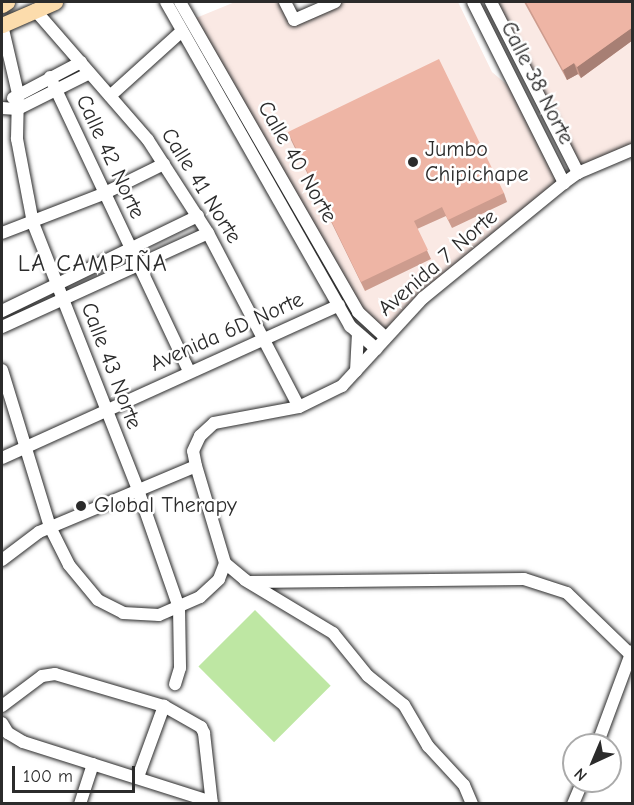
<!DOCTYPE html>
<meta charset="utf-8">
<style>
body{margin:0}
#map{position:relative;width:634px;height:805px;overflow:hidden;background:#fff;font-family:"Comic Neue",sans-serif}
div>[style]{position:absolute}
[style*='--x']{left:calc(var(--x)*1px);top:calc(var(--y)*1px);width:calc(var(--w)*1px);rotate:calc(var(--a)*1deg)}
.built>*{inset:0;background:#fae9e4}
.green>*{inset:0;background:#bee7a3;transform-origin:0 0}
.roads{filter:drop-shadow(0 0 2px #2b2b2b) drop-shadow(0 0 2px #2b2b2b)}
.minor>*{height:12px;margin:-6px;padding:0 6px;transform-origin:6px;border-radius:6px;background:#fff}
.major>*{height:15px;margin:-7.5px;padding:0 7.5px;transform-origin:7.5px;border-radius:7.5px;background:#fcdcac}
.wall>*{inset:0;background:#cd9c8e}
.shaded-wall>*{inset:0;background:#a77f74}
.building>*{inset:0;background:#eeb5a5}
.dots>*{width:16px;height:16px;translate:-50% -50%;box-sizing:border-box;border:3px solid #fff;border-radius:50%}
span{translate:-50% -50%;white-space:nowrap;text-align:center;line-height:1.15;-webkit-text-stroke:5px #fff;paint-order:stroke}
.street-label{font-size:22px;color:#2b2b2b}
.poi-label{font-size:22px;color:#2b2b2b}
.left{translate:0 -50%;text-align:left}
.neighbourhood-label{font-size:24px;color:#2b2b2b;letter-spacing:1.5px}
.frame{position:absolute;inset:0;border:3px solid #2b2b2b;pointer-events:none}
.north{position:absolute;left:562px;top:733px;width:60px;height:60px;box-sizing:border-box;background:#fff;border:2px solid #aaa;border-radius:50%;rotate:224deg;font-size:16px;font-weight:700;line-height:24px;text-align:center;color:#2b2b2b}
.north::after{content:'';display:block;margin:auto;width:21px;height:27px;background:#2b2b2b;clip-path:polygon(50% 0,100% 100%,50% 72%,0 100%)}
.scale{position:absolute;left:12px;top:766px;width:123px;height:27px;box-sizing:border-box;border:3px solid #2b2b2b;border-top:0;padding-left:8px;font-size:18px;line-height:21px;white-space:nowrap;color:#2b2b2b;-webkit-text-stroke:4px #fff;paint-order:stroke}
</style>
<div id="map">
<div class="built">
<i style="clip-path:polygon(235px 2px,285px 2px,294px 20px,335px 2px,458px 2px,492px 72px,518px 94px,564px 183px,385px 337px,375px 332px,191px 20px)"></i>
<i style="clip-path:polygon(491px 2px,632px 2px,632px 150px,578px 173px)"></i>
</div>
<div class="green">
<i style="left:255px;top:610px;width:107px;height:80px;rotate:45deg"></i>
</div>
<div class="roads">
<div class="minor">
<i style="--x:166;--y:2;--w:373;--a:60.4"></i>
<i style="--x:350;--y:326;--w:35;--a:41"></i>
<i style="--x:180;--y:2;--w:357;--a:60.1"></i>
<i style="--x:358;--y:312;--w:37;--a:43"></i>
<i style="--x:285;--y:2;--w:20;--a:63"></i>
<i style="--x:294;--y:20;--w:45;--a:-23.7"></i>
<i style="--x:473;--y:2;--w:203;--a:63.3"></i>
<i style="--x:491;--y:2;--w:192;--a:63"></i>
<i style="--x:35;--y:10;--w:172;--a:49"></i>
<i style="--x:148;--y:140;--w:111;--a:57.2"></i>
<i style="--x:208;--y:233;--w:196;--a:62.4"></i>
<i style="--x:2;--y:25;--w:71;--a:76.9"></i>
<i style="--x:18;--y:94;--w:45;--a:91.3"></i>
<i style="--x:17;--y:139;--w:86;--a:79.2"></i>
<i style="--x:33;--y:223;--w:287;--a:68.5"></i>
<i style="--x:138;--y:490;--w:125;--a:70.8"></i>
<i style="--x:179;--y:608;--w:60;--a:89"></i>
<i style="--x:180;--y:668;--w:17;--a:107"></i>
<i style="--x:50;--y:77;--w:325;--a:64.7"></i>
<i style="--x:110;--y:96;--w:97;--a:-42.1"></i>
<i style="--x:13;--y:98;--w:77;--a:-27.9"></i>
<i style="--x:2;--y:108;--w:16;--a:4"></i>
<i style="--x:18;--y:109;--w:80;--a:-26.6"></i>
<i style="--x:2;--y:233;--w:108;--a:-21.1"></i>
<i style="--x:103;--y:194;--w:68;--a:-26.2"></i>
<i style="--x:2;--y:311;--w:218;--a:-25.9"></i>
<i style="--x:2;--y:327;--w:226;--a:-24.5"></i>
<i style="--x:2;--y:370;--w:164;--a:73"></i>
<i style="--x:50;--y:527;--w:42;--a:63.4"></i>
<i style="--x:69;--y:565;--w:45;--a:50.4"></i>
<i style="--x:98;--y:600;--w:28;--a:27"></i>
<i style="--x:123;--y:613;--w:36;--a:3"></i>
<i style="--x:159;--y:615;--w:45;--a:-23.7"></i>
<i style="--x:200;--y:597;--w:26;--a:-43"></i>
<i style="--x:219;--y:579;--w:17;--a:-69"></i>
<i style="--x:356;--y:371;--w:37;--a:-87"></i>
<i style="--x:2;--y:458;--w:370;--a:-24.4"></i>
<i style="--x:2;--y:560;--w:46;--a:-37.1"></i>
<i style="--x:39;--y:532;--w:170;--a:-22.8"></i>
<i style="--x:225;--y:563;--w:101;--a:-106.6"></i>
<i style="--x:196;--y:466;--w:15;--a:-101"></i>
<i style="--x:193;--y:451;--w:17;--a:-65"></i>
<i style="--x:200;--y:436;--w:19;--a:-43"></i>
<i style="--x:214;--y:423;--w:86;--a:-10.7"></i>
<i style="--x:299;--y:407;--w:48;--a:-26"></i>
<i style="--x:342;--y:386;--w:120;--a:-47.4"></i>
<i style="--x:423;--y:298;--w:182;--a:-39.2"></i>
<i style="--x:564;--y:183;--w:17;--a:-36"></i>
<i style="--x:578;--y:173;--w:59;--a:-23.1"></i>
<i style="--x:225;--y:563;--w:26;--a:40"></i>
<i style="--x:245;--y:580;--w:103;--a:31.1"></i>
<i style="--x:333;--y:633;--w:55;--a:50.9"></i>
<i style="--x:368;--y:676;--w:46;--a:38.9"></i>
<i style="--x:404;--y:705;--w:48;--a:59.7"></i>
<i style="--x:428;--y:746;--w:53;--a:47.3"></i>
<i style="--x:464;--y:785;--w:21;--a:67"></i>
<i style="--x:249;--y:582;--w:275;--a:-0.6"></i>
<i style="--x:524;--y:579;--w:45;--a:18"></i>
<i style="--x:567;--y:593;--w:86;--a:44.1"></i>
<i style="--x:2;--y:706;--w:50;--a:-36.9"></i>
<i style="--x:42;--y:676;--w:13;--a:-9"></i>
<i style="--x:55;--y:674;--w:114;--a:16.4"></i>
<i style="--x:164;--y:706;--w:43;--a:29.6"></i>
<i style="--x:201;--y:727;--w:7;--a:63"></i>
<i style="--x:204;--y:733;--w:71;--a:83.6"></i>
<i style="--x:2;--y:723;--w:12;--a:59"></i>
<i style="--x:8;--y:733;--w:17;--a:31"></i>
<i style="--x:23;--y:742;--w:198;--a:17.6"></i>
<i style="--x:597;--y:745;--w:100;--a:-69.6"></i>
<i style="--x:138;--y:777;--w:76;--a:-69.9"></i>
<i style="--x:80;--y:804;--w:42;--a:-72"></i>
<i style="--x:573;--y:804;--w:25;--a:-67"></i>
</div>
<div class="major">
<i style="--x:2;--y:5;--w:6;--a:-31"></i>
<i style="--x:2;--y:25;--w:58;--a:-23.5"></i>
</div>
</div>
<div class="wall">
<i style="clip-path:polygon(524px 2px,633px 2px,633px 40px,581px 78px,578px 74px,567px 80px)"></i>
<i style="clip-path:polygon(288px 132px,504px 193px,507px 202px,452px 228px,446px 216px,417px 229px,431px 259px,365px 291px,291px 140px)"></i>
</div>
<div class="shaded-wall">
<i style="clip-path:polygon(633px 27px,633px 40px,581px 78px,577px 67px)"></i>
<i style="clip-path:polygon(574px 63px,578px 74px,567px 80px,563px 70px)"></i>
</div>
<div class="building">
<i style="clip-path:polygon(526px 2px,633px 2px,633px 27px,577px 67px,574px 63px,563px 70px)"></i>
<i style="clip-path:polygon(439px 59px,504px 193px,448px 220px,442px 207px,414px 221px,428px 250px,361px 282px,288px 132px)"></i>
</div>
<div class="dots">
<i style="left:413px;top:162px;background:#2b2b2b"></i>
<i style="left:81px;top:506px;background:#2b2b2b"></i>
</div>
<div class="street-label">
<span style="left:537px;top:83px;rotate:63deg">Calle 38 Norte</span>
<span style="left:110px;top:157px;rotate:65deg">Calle 42 Norte</span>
<span style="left:297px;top:162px;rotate:60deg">Calle 40 Norte</span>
<span style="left:201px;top:186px;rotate:58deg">Calle 41 Norte</span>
<span style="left:438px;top:263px;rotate:-41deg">Avenida 7 Norte</span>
<span style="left:227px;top:332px;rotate:-24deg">Avenida 6D Norte</span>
<span style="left:111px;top:366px;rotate:69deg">Calle 43 Norte</span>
</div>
<div class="poi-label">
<span class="left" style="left:425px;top:162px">Jumbo<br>Chipichape</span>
<span class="left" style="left:94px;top:506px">Global Therapy</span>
</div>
<div class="neighbourhood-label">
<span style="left:93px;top:264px">LA CAMPIÑA</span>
</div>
<div class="frame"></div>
<div class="north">N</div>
<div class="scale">100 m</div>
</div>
